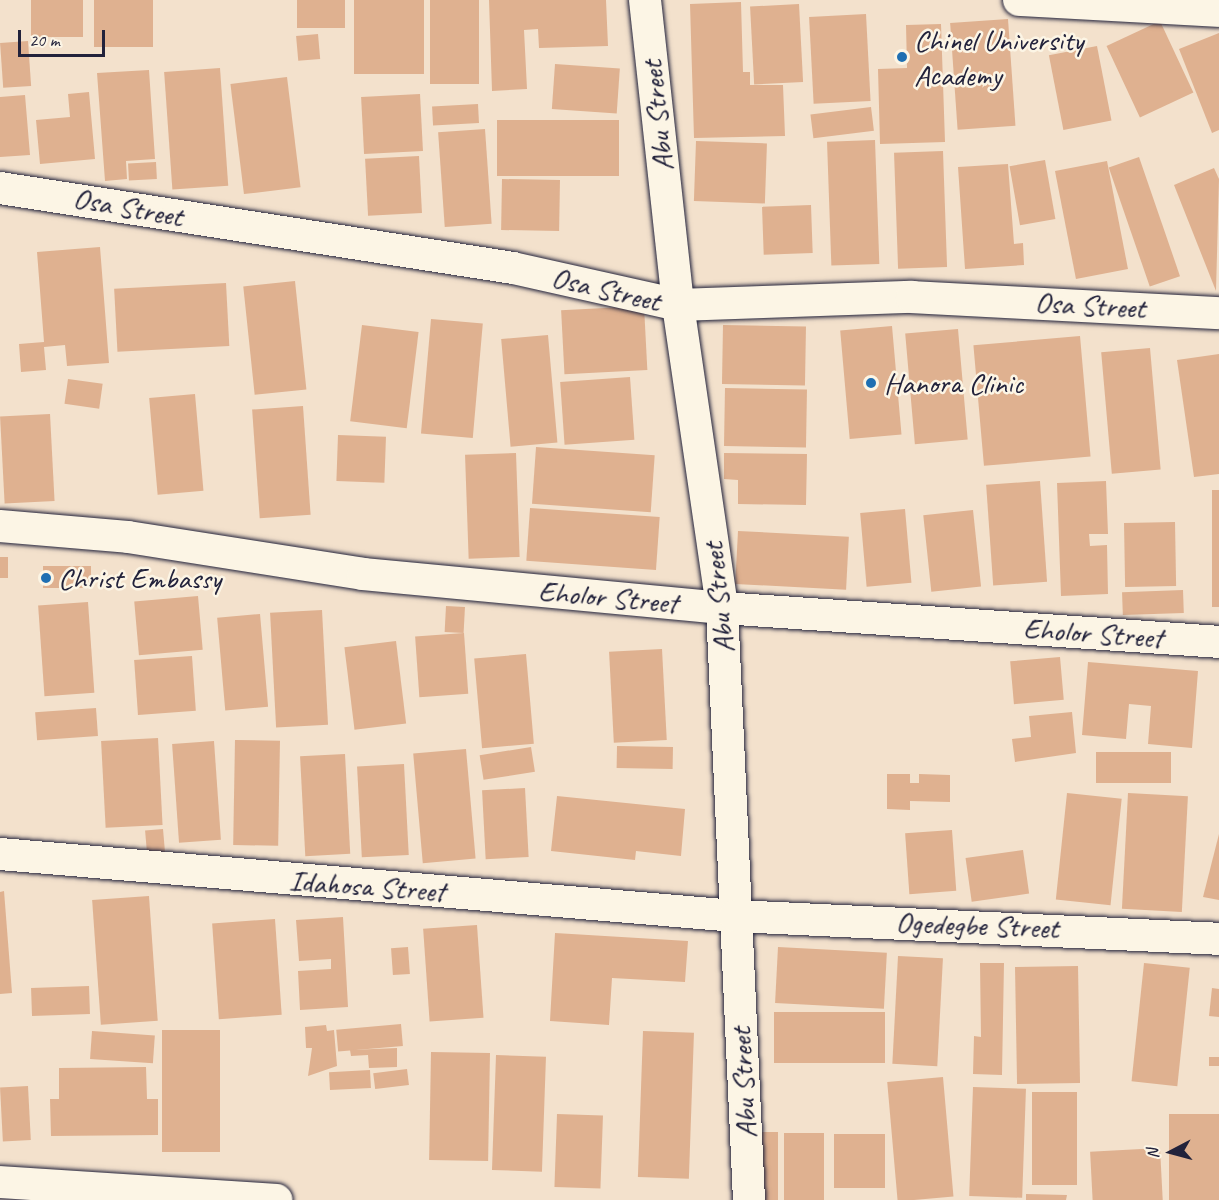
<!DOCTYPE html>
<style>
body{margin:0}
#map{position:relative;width:1219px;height:1200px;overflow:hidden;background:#f3e1cc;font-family:Caveat,sans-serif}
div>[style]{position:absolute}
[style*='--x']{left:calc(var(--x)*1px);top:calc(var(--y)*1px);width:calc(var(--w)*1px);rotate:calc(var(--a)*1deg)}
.building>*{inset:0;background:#dfb190;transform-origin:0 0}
.roads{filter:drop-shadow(0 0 2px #22223b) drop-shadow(0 0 2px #22223b)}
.street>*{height:32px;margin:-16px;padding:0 16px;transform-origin:16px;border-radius:16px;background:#fcf5e5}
.dots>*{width:16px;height:16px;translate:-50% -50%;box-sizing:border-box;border:3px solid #fcf5e5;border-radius:50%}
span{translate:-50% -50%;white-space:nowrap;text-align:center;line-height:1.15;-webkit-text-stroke:5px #fcf5e5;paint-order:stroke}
.poi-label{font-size:30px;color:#22223b}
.left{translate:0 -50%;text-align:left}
.street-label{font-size:30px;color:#22223b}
.north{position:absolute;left:1141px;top:1122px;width:60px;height:60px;-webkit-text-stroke:4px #fcf5e5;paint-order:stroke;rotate:264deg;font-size:16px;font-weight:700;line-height:24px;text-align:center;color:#22223b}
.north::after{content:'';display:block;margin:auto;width:21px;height:27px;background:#22223b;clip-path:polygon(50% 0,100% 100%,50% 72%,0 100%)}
.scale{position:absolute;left:18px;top:30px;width:87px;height:27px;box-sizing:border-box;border:3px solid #22223b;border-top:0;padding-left:8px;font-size:18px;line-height:21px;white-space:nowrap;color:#22223b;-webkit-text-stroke:4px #fcf5e5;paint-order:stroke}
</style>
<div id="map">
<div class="building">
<i style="left:31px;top:0;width:52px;height:37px"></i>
<i style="left:94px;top:0;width:59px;height:47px"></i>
<i style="left:297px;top:0;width:48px;height:28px"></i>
<i style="left:354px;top:0;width:70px;height:74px"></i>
<i style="left:430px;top:0;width:49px;height:84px"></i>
<i style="clip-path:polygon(489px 0,606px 0,608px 46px,539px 48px,538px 29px,524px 30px,527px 89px,492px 91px)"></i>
<i style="clip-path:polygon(741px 2px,743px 72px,750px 72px,750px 85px,783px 85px,785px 136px,694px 138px,690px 4px)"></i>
<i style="left:799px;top:4px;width:78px;height:49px;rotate:87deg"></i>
<i style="left:866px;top:14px;width:87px;height:57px;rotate:87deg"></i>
<i style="left:1008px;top:19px;width:107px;height:58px;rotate:86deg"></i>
<i style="left:1160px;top:21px;width:79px;height:59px;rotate:65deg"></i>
<i style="clip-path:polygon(941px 24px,945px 142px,880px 144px,878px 69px,907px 68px,906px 25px)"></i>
<i style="clip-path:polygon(1219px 33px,1219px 130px,1212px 133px,1179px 49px)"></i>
<i style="left:318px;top:34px;width:25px;height:22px;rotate:85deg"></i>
<i style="left:28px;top:41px;width:45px;height:28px;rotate:86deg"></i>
<i style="left:1097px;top:46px;width:76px;height:49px;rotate:79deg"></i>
<i style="left:555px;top:64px;width:65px;height:45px;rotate:4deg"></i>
<i style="left:220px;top:68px;width:118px;height:56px;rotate:86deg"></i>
<i style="clip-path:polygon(149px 70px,155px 159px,126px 161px,127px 179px,105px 181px,97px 73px)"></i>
<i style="left:287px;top:77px;width:111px;height:57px;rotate:83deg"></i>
<i style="clip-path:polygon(89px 92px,95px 159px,40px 164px,36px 120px,70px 117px,68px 94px)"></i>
<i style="left:420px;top:94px;width:57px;height:59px;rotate:87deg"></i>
<i style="clip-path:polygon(25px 95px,30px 155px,0 157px,0 97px)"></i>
<i style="left:478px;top:104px;width:19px;height:46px;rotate:87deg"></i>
<i style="left:871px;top:107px;width:24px;height:61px;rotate:83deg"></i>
<i style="left:497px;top:120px;width:122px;height:56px"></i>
<i style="left:485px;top:129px;width:95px;height:47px;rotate:86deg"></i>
<i style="left:875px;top:140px;width:124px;height:48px;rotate:88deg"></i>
<i style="left:696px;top:141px;width:71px;height:60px;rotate:2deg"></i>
<i style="left:943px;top:151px;width:116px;height:49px;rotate:88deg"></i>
<i style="left:419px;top:156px;width:57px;height:54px;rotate:87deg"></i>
<i style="left:1139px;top:157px;width:126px;height:32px;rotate:71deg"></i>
<i style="left:1045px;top:160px;width:60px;height:36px;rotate:80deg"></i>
<i style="left:1107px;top:161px;width:110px;height:53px;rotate:79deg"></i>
<i style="left:156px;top:162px;width:17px;height:28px;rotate:87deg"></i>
<i style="clip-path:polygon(1008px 164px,1014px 244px,1023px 243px,1024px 265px,965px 269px,958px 167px)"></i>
<i style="clip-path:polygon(1214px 168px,1219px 179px,1216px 291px,1174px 185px)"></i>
<i style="left:502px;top:179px;width:58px;height:51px;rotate:1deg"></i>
<i style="left:811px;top:205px;width:48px;height:49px;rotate:88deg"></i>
<i style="clip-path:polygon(100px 247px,109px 363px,67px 366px,65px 345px,44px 347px,46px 370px,21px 372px,19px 344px,44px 342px,37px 252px)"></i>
<i style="left:295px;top:281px;width:109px;height:52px;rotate:84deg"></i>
<i style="left:226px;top:283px;width:63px;height:112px;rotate:87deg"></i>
<i style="left:644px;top:306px;width:64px;height:83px;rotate:87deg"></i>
<i style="left:431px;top:319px;width:52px;height:115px;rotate:5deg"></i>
<i style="left:362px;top:325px;width:57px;height:97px;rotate:7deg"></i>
<i style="left:723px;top:325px;width:83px;height:59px;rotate:1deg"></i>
<i style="left:892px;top:326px;width:109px;height:52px;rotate:85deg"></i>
<i style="left:958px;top:329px;width:111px;height:53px;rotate:85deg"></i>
<i style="left:548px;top:335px;width:108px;height:47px;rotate:85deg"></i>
<i style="left:1080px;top:336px;width:121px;height:107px;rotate:85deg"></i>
<i style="left:1150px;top:348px;width:122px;height:49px;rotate:85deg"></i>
<i style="clip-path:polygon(1219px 354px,1219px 474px,1194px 477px,1177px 360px)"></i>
<i style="left:630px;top:377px;width:63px;height:70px;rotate:86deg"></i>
<i style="left:68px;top:379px;width:35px;height:25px;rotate:8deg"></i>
<i style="left:725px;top:388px;width:82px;height:58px;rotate:1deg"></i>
<i style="left:195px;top:394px;width:97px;height:46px;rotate:85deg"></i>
<i style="left:303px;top:406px;width:109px;height:51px;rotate:86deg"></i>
<i style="left:50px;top:414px;width:87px;height:50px;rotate:87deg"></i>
<i style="left:338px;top:435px;width:48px;height:46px;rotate:2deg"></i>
<i style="left:536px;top:447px;width:119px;height:57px;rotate:4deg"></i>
<i style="left:516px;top:453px;width:104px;height:51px;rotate:88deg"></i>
<i style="clip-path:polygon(724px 453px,807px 454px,806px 505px,738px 504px,738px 480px,724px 479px)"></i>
<i style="left:1040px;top:481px;width:101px;height:54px;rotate:86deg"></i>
<i style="clip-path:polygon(1106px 481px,1108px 534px,1089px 534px,1090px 546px,1107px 545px,1108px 594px,1061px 596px,1057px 483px)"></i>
<i style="left:1212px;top:490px;width:7px;height:117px"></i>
<i style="left:530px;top:508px;width:130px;height:53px;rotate:4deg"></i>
<i style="left:905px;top:509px;width:74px;height:45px;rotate:85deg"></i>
<i style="left:973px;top:510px;width:77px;height:50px;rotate:84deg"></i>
<i style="left:1175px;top:522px;width:64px;height:51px;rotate:89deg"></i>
<i style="left:738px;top:531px;width:111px;height:53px;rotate:3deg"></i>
<i style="left:0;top:557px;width:8px;height:21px"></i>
<i style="left:43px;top:566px;width:48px;height:22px"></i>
<i style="left:1183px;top:590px;width:23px;height:61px;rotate:88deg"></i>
<i style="left:198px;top:596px;width:54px;height:64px;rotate:85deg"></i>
<i style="left:88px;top:602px;width:91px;height:50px;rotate:86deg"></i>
<i style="left:446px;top:606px;width:19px;height:26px;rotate:3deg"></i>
<i style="left:322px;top:610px;width:115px;height:52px;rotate:87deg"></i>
<i style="left:260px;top:614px;width:93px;height:43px;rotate:85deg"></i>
<i style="left:464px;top:633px;width:61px;height:49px;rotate:86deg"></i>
<i style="left:396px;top:641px;width:83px;height:52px;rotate:83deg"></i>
<i style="left:662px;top:649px;width:91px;height:53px;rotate:87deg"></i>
<i style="left:526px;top:654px;width:90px;height:52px;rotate:85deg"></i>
<i style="left:192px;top:656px;width:55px;height:58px;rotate:86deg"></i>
<i style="left:1060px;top:657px;width:43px;height:50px;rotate:85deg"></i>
<i style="clip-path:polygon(1088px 662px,1198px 671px,1192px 748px,1148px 744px,1151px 706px,1129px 704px,1126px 739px,1082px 735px)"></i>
<i style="left:96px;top:708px;width:28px;height:61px;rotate:86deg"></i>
<i style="clip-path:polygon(1072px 712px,1076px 753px,1015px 762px,1012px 739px,1031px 737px,1029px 716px)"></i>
<i style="left:158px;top:738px;width:87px;height:57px;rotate:87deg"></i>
<i style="left:235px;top:740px;width:45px;height:105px;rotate:1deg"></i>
<i style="left:214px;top:741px;width:99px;height:42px;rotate:86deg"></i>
<i style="left:617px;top:746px;width:56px;height:22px;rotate:1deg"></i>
<i style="left:531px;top:747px;width:25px;height:52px;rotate:81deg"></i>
<i style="left:466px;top:749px;width:110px;height:53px;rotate:85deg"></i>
<i style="left:1096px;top:752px;width:75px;height:31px"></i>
<i style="left:345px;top:754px;width:100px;height:45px;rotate:87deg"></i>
<i style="left:404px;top:764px;width:91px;height:47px;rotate:87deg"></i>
<i style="clip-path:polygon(887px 774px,910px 774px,910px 783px,919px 783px,919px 774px,950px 775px,950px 802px,910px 801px,910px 810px,887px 809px)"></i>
<i style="left:525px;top:788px;width:69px;height:43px;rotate:87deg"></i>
<i style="left:1067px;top:793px;width:55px;height:107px;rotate:6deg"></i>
<i style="left:1128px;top:793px;width:60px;height:116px;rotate:3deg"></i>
<i style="clip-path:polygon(557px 796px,685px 809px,681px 856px,636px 851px,635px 860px,551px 851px)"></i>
<i style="left:163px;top:829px;width:23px;height:18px;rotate:85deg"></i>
<i style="left:952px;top:830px;width:61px;height:47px;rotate:86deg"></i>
<i style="clip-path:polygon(1219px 834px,1219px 900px,1203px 897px)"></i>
<i style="left:1023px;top:850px;width:44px;height:58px;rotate:82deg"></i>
<i style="clip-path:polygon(4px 891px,12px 993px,0 994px,0 892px)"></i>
<i style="left:149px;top:896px;width:125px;height:57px;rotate:86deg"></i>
<i style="clip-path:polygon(343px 917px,348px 1007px,300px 1010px,298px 971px,331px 969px,331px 959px,299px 961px,296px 920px)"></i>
<i style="left:275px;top:919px;width:96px;height:63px;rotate:86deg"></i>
<i style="left:477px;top:925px;width:93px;height:54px;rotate:86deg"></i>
<i style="clip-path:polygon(555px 933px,688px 941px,685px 982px,612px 978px,609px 1025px,550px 1021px)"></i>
<i style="left:408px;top:947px;width:27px;height:17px;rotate:86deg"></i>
<i style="left:778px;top:947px;width:109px;height:56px;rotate:3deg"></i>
<i style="left:898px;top:956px;width:45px;height:108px;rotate:3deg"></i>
<i style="clip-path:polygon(980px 963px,1004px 963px,1002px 1075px,973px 1074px,974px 1036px,981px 1037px)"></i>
<i style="left:1144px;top:963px;width:46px;height:119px;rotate:6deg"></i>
<i style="left:1078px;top:966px;width:117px;height:63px;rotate:89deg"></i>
<i style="left:89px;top:986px;width:28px;height:58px;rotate:88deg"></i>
<i style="clip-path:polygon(1212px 988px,1219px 989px,1219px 1017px,1209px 1016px)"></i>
<i style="left:885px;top:1012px;width:51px;height:111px;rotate:90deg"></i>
<i style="left:401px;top:1024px;width:22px;height:65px;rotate:85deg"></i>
<i style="clip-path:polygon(326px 1025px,327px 1031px,334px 1030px,337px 1066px,308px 1076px,312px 1048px,306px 1048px,305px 1027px)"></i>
<i style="left:162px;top:1030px;width:58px;height:122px"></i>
<i style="left:92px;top:1031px;width:63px;height:28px;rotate:4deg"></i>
<i style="left:643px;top:1031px;width:51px;height:146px;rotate:2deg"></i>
<i style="clip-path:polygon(397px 1048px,397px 1067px,369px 1068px,368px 1055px,351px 1056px,350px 1050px)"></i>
<i style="left:431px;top:1052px;width:59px;height:108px;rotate:1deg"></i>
<i style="left:496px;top:1055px;width:50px;height:115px;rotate:2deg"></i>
<i style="left:1209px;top:1057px;width:10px;height:9px"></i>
<i style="clip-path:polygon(146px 1067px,147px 1099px,158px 1099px,158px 1135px,51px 1136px,50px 1099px,59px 1099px,59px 1068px)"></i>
<i style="left:407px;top:1069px;width:16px;height:34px;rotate:83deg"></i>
<i style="left:370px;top:1070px;width:18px;height:41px;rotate:87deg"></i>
<i style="left:943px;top:1077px;width:120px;height:56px;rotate:85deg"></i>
<i style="left:28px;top:1086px;width:54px;height:28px;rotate:87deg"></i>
<i style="left:973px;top:1087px;width:53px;height:109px;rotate:2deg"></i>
<i style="left:1032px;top:1092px;width:45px;height:93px"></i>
<i style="left:557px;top:1114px;width:46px;height:73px;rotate:2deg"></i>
<i style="left:1219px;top:1114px;width:86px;height:50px;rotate:90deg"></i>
<i style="left:755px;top:1132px;width:23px;height:68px"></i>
<i style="left:784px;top:1133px;width:40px;height:67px"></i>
<i style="left:834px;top:1134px;width:51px;height:54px"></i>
<i style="left:1160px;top:1148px;width:52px;height:70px;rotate:87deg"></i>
<i style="clip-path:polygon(1026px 1194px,1067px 1195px,1066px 1200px,1026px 1200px)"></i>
</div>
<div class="roads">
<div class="street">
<i style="--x:645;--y:0;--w:307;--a:83.8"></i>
<i style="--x:678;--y:305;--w:306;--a:81.7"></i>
<i style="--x:722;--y:608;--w:593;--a:87.39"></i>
<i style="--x:1019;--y:0;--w:200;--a:3.1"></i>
<i style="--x:0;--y:188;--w:519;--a:8.86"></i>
<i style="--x:513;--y:268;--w:169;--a:12.6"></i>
<i style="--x:678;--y:305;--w:234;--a:-2"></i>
<i style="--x:912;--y:297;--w:307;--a:3"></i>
<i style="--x:0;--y:526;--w:128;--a:4.9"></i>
<i style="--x:128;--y:537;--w:238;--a:8.9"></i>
<i style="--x:363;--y:574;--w:361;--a:5.4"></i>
<i style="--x:722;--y:608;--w:498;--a:3.9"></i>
<i style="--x:0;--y:854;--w:738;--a:4.82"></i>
<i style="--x:735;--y:916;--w:485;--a:2.7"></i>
<i style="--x:0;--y:1182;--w:277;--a:3.7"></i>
</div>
</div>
<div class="dots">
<i style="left:902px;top:57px;background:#1f6fb2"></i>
<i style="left:871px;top:383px;background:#1f6fb2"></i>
<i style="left:46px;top:578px;background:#1f6fb2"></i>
</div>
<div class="poi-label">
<span class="left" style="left:914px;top:57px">Chinel University<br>Academy</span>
<span class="left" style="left:884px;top:383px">Hanora Clinic</span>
<span class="left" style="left:58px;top:578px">Christ Embassy</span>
</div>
<div class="street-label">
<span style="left:657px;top:116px;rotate:-96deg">Abu Street</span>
<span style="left:128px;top:207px;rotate:10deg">Osa Street</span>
<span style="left:606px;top:289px;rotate:13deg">Osa Street</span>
<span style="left:1090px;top:305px;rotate:3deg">Osa Street</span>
<span style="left:608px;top:597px;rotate:5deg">Eholor Street</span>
<span style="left:718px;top:598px;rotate:-96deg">Abu Street</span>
<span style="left:1093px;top:633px;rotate:4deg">Eholor Street</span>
<span style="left:367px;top:886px;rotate:4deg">Idahosa Street</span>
<span style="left:977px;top:925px;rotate:2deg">Ogedegbe Street</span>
<span style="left:743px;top:1083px;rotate:-93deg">Abu Street</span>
</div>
<div class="north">N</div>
<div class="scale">20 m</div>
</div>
